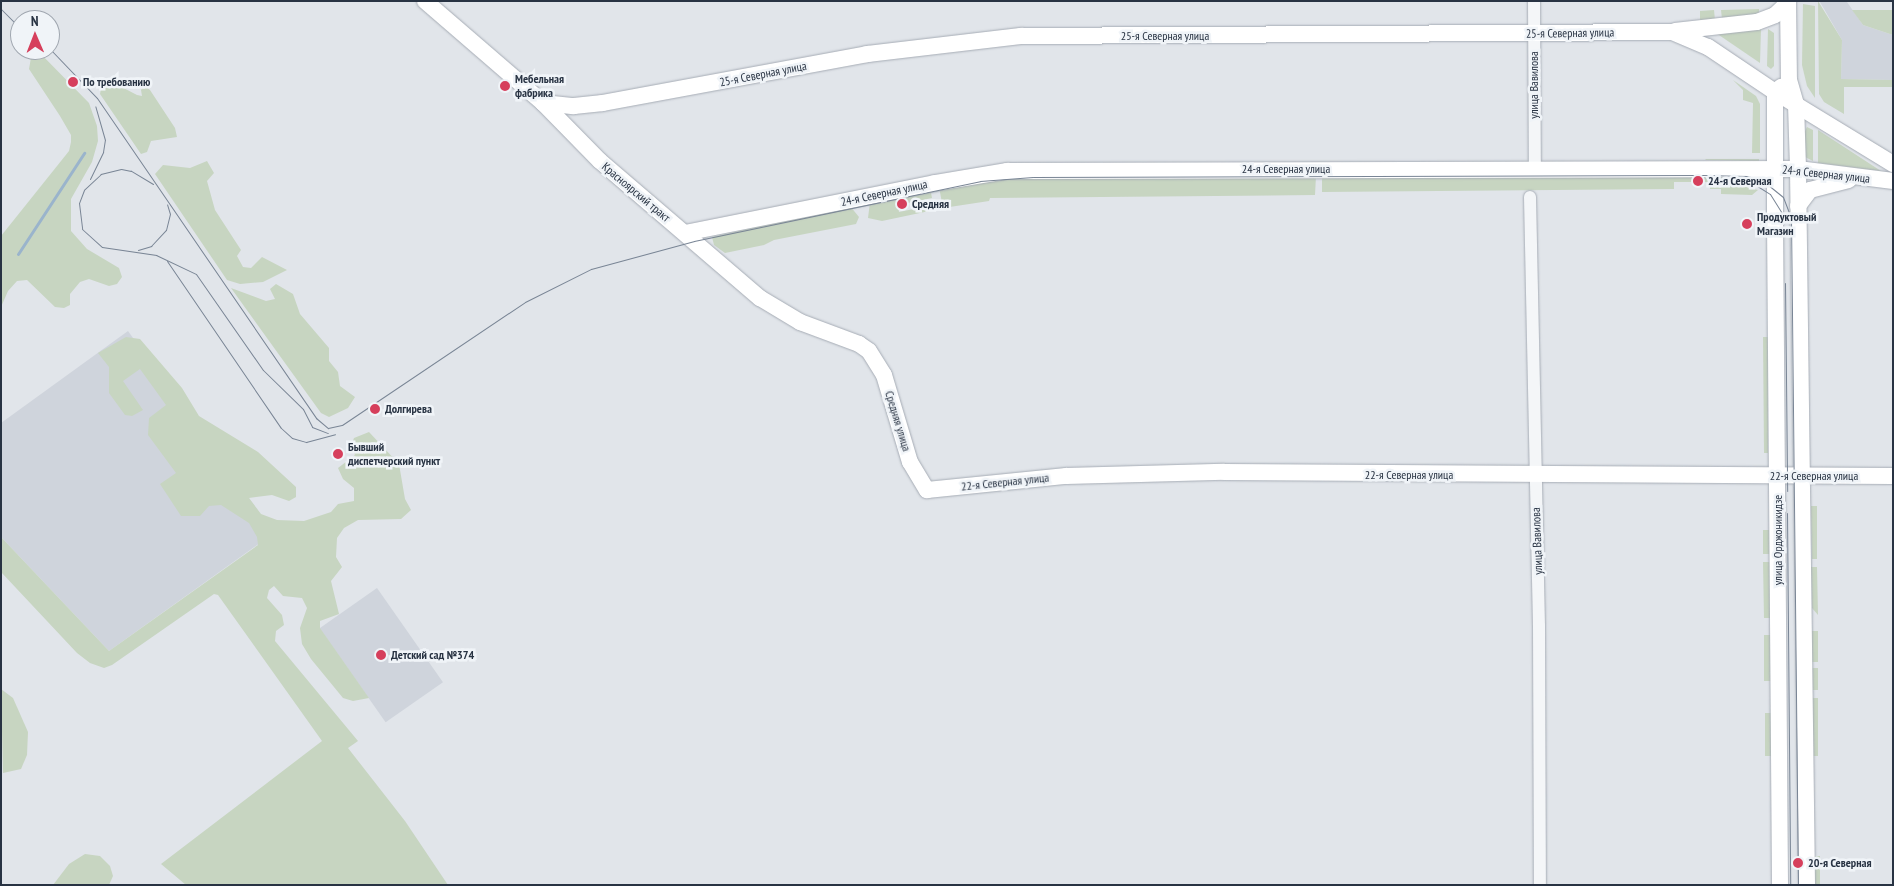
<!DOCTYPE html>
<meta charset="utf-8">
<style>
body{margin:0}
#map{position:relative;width:1894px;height:886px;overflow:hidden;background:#e1e5ea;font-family:"PT Sans Narrow",sans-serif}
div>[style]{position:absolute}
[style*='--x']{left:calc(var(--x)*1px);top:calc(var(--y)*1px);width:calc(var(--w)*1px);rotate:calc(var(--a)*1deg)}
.built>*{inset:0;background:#cfd4dc;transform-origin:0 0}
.green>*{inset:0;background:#c7d5c1;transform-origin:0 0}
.stream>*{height:3px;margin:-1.5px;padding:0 1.5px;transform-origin:1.5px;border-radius:1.5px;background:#9ab4cc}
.roads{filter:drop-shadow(0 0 1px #a6acb5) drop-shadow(0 0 1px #a6acb5)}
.minor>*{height:12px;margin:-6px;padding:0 6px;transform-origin:6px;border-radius:6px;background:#f4f6f8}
.major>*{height:16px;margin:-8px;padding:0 8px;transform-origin:8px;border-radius:8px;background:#fff}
.tram>*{height:1px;margin:-0.5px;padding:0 0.5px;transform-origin:0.5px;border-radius:0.5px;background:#798595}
.dots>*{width:14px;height:14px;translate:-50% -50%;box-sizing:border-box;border:2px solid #f0f4f8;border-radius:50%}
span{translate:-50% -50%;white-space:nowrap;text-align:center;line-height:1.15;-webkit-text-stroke:5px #f0f4f8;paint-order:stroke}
.street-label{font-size:12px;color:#283343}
.poi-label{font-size:12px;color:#283343;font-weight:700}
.left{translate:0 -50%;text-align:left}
.frame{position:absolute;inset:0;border:2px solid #283343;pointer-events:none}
.north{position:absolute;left:10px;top:10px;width:50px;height:50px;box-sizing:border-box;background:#f0f4f8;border:1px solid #a0a7b0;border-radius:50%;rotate:359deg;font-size:14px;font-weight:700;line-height:20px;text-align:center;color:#283343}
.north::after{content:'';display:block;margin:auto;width:18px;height:22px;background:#d63f5c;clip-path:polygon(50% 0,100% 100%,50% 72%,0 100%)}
</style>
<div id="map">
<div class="built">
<i style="clip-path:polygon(1820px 2px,1847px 2px,1863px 25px,1893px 35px,1893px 80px,1841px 79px,1842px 40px)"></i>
<i style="clip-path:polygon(128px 331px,274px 533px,109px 651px,1px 537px,1px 423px)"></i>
<i style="left:377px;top:588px;width:115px;height:70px;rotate:55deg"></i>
</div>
<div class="green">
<i style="clip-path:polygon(1818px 1px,1842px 40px,1841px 79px,1893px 80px,1893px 87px,1844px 87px,1844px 114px,1824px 102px,1819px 94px)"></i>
<i style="clip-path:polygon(1803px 4px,1815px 6px,1815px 98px,1807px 86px,1802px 65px)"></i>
<i style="clip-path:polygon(1759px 9px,1759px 15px,1722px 19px,1721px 10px)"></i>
<i style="clip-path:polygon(1714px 10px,1715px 20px,1700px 20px,1700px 11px)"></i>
<i style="clip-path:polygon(1852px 10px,1893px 10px,1893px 35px,1863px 25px)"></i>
<i style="clip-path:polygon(1761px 29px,1760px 63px,1716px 33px)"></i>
<i style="clip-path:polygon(1768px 29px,1774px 33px,1774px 66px,1771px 69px,1767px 66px)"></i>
<i style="clip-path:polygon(37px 50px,89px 103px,97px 126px,98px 141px,92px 162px,71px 199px,71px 231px,87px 249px,119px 268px,122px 277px,117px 284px,109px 286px,89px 279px,80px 282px,70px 294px,70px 305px,64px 308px,55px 307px,27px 280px,17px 281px,8px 291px,1px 307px,1px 236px,69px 151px,71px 142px,71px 135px,60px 116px,29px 69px,32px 52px)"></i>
<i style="clip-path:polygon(1733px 80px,1756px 96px,1760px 104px,1760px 153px,1752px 153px,1753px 103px,1743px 100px,1743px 90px)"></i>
<i style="clip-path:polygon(112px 82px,137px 95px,142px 96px,141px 90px,144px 85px,150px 90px,175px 128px,177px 137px,151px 141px,147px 152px,141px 154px,100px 94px,101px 89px)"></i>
<i style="clip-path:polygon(1807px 127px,1813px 130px,1813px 161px,1805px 157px,1804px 133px)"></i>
<i style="clip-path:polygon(1818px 130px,1881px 171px,1818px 163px)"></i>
<i style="clip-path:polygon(1759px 159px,1759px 161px,1705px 160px,1706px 159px)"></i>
<i style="clip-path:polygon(207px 161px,214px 173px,207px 181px,215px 210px,241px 250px,237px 256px,243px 267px,251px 268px,262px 257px,287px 270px,263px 282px,240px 284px,227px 280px,155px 174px,163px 165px,190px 168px)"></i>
<i style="clip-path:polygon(1322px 172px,1735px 177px,1735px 184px,1758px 190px,1752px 195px,1721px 194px,1721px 189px,1710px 189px,1710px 182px,1674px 182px,1674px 189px,1322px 192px)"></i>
<i style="clip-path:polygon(1316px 176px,1315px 195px,990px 198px,989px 201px,943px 208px,939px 187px,1000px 178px)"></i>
<i style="clip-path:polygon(930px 188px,932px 198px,898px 205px,899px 212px,933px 205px,934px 210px,882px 221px,868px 218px,870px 202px)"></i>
<i style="clip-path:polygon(850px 206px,859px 217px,856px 224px,774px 240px,764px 245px,725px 253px,714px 245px,712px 237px)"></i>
<i style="clip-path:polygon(276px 284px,293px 294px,300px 314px,329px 348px,329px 361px,338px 372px,340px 386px,355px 397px,348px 408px,329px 417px,321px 413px,231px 288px,266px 301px,275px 299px,270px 289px)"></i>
<i style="clip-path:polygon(126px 337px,140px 339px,182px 388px,199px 416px,258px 452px,296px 487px,296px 497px,289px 501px,272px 495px,249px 498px,261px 514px,277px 520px,304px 521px,331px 512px,338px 504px,354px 501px,354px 488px,343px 479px,338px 468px,355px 455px,351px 446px,354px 438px,369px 432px,399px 464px,405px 499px,411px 510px,401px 519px,358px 520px,344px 528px,337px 538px,336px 557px,342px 567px,331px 581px,339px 614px,320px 621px,320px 628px,369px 698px,353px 701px,343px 698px,311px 659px,302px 644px,300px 628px,307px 608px,302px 598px,283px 596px,274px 586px,269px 590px,267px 598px,282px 615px,284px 625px,276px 631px,275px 641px,358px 741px,348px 748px,405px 821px,448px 885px,186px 885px,161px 864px,322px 741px,218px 595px,214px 594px,112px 665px,104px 668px,90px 663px,77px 653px,1px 572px,1px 537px,109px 651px,258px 545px,257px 537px,249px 523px,221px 505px,209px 506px,200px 516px,181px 516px,160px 484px,176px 473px,148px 435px,149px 418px,166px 405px,140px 369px,123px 381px,143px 410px,132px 416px,125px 415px,109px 393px,109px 367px,98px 353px)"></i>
<i style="clip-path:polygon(1763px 337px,1768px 337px,1768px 453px,1764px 453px)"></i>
<i style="clip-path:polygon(1811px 506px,1817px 506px,1817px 559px,1812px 559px)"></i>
<i style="clip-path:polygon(1763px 530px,1769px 530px,1770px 554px,1763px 554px)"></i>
<i style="clip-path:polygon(1763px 562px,1770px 562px,1770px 618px,1764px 618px)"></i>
<i style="clip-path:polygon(1811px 567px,1817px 567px,1818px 615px,1812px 608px)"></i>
<i style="left:1818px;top:631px;width:31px;height:7px;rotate:90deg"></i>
<i style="clip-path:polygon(1764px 635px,1770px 635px,1771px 681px,1764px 681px)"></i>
<i style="left:1811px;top:668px;width:7px;height:22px"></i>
<i style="clip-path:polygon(1px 689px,13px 698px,28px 732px,27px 755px,21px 769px,3px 773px)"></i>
<i style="left:1812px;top:698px;width:6px;height:58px"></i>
<i style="left:1765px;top:713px;width:6px;height:43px"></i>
<i style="clip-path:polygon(85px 854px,100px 856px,110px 866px,113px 876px,109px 885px,53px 885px,69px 864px)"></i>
<i style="left:1814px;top:856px;width:6px;height:29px"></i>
</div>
<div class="stream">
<i style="--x:18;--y:254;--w:121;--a:-56.8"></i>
</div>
<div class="roads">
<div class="minor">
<i style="--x:1534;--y:1;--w:168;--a:89.7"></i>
<i style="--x:1530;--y:197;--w:429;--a:88.8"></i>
<i style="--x:1539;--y:626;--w:259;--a:89.8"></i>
</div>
<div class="major">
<i style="--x:425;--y:1;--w:156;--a:40.8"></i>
<i style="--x:543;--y:103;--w:81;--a:45.5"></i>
<i style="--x:600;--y:161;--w:211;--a:40.6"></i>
<i style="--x:760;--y:298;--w:47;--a:31"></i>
<i style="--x:800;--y:322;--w:63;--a:20.4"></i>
<i style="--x:859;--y:344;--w:12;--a:35"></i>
<i style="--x:869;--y:351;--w:28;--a:58"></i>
<i style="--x:884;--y:375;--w:91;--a:73.4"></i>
<i style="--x:910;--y:462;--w:33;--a:59"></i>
<i style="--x:927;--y:490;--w:140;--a:-5.8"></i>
<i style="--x:1066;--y:476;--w:158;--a:-1.5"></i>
<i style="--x:1224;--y:472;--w:669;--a:0.34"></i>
<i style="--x:1788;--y:1;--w:79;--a:89.3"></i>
<i style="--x:1789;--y:80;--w:25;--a:74"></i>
<i style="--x:1796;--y:104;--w:65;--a:88.2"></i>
<i style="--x:1798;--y:169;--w:716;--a:89.28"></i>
<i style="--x:1675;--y:31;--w:82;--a:-6.3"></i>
<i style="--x:1757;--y:22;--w:19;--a:-21"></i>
<i style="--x:1775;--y:15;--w:18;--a:-43"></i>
<i style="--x:543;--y:103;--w:31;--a:6"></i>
<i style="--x:574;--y:106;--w:29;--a:-6"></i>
<i style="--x:603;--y:103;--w:269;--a:-10.5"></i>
<i style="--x:867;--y:54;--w:155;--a:-6.7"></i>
<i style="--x:1021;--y:36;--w:651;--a:-0.35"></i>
<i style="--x:1672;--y:32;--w:39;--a:23"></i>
<i style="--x:1708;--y:47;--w:81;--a:33.9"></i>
<i style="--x:1775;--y:92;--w:138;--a:31.4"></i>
<i style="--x:1798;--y:206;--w:20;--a:-53"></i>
<i style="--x:1810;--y:190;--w:40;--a:-14.4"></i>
<i style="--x:685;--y:233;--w:255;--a:-11.3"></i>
<i style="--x:935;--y:183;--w:73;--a:-9.5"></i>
<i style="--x:1007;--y:171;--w:791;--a:-0.14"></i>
<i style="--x:1798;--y:169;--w:96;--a:7.2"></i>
<i style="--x:1780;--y:885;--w:667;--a:-90.43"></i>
<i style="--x:1775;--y:218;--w:126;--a:-90"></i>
<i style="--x:1775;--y:92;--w:8;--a:-40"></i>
</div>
</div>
<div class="tram">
<i style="--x:1;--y:9;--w:27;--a:45"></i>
<i style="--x:50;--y:49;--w:68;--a:46.2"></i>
<i style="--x:97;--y:98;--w:388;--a:55.6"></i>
<i style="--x:316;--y:418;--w:16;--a:40"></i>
<i style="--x:328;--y:428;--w:14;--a:-12"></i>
<i style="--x:342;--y:425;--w:220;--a:-33.9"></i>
<i style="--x:525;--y:302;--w:74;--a:-26.6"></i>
<i style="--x:591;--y:269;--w:107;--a:-15.2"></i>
<i style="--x:694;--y:241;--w:292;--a:-11.8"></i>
<i style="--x:980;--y:181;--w:53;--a:-4.3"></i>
<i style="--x:1033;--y:177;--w:669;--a:-0.17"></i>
<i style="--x:1702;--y:175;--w:45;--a:1.3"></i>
<i style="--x:1747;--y:176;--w:16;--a:15"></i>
<i style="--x:1762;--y:180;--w:27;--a:39"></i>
<i style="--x:1783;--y:197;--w:22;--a:69"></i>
<i style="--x:1791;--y:218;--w:667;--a:89.4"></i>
<i style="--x:90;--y:179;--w:30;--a:-64"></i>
<i style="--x:103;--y:152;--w:12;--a:-81"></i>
<i style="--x:105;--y:140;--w:35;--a:-106"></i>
<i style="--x:153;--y:184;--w:26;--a:-149"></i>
<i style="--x:131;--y:171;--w:10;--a:-169"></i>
<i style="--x:121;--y:169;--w:21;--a:166"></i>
<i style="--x:101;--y:174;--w:23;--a:137"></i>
<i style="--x:84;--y:190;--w:14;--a:111"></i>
<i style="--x:79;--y:203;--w:26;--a:83"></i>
<i style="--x:82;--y:229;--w:27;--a:42"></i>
<i style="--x:102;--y:247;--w:55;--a:8.4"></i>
<i style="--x:156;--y:255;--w:44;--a:25.4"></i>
<i style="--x:196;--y:274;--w:117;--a:55.1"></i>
<i style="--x:263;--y:370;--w:56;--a:44.3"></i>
<i style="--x:1754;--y:184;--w:19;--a:32"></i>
<i style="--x:1770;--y:194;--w:26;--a:58"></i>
<i style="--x:138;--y:250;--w:14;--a:-17"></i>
<i style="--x:151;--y:246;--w:22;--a:-47"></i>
<i style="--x:166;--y:230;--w:16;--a:-76"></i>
<i style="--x:170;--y:214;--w:10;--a:-107"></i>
<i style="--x:167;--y:261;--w:202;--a:55.7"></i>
<i style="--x:281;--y:428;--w:15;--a:42"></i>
<i style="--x:292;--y:438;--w:15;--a:16"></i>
<i style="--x:306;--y:442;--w:30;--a:-15"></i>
<i style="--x:1785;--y:283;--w:208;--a:89.4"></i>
<i style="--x:303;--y:409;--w:20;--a:63"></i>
<i style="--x:312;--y:427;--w:17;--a:21"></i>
<i style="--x:1787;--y:513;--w:372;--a:89.5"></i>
</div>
<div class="dots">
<i style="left:73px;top:82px;background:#d63f5c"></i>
<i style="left:505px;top:86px;background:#d63f5c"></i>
<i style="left:1698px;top:181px;background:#d63f5c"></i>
<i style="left:902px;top:204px;background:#d63f5c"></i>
<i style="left:1747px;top:224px;background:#d63f5c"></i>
<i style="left:375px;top:409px;background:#d63f5c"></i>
<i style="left:338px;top:454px;background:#d63f5c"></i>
<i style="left:381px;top:655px;background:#d63f5c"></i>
<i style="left:1798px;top:863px;background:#d63f5c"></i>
</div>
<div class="street-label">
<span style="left:1570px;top:33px;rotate:-1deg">25-я Северная улица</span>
<span style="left:1165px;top:36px">25-я Северная улица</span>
<span style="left:763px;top:74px;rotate:-11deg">25-я Северная улица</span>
<span style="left:1534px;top:85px;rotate:-90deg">улица Вавилова</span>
<span style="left:1286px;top:169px">24-я Северная улица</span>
<span style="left:1826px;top:174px;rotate:6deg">24-я Северная улица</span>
<span style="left:636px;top:192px;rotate:40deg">Красноярский тракт</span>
<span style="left:884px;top:193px;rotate:-12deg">24-я Северная улица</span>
<span style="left:898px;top:421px;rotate:73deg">Средняя улица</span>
<span style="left:1409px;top:475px">22-я Северная улица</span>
<span style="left:1814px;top:476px">22-я Северная улица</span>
<span style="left:1005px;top:482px;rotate:-6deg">22-я Северная улица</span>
<span style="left:1778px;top:540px;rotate:-90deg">улица Орджоникидзе</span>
<span style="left:1537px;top:541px;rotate:-92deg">улица Вавилова</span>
</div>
<div class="poi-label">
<span class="left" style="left:515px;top:86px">Мебельная<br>фабрика</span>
<span class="left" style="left:83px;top:82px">По требованию</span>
<span class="left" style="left:1708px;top:181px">24-я Северная</span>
<span class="left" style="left:912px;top:204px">Средняя</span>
<span class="left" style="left:1757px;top:224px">Продуктовый<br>Магазин</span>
<span class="left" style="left:385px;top:409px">Долгирева</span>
<span class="left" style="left:348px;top:454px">Бывший<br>диспетчерский пункт</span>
<span class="left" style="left:391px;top:655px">Детский сад №374</span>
<span class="left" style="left:1808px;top:863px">20-я Северная</span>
</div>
<div class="frame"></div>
<div class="north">N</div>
</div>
